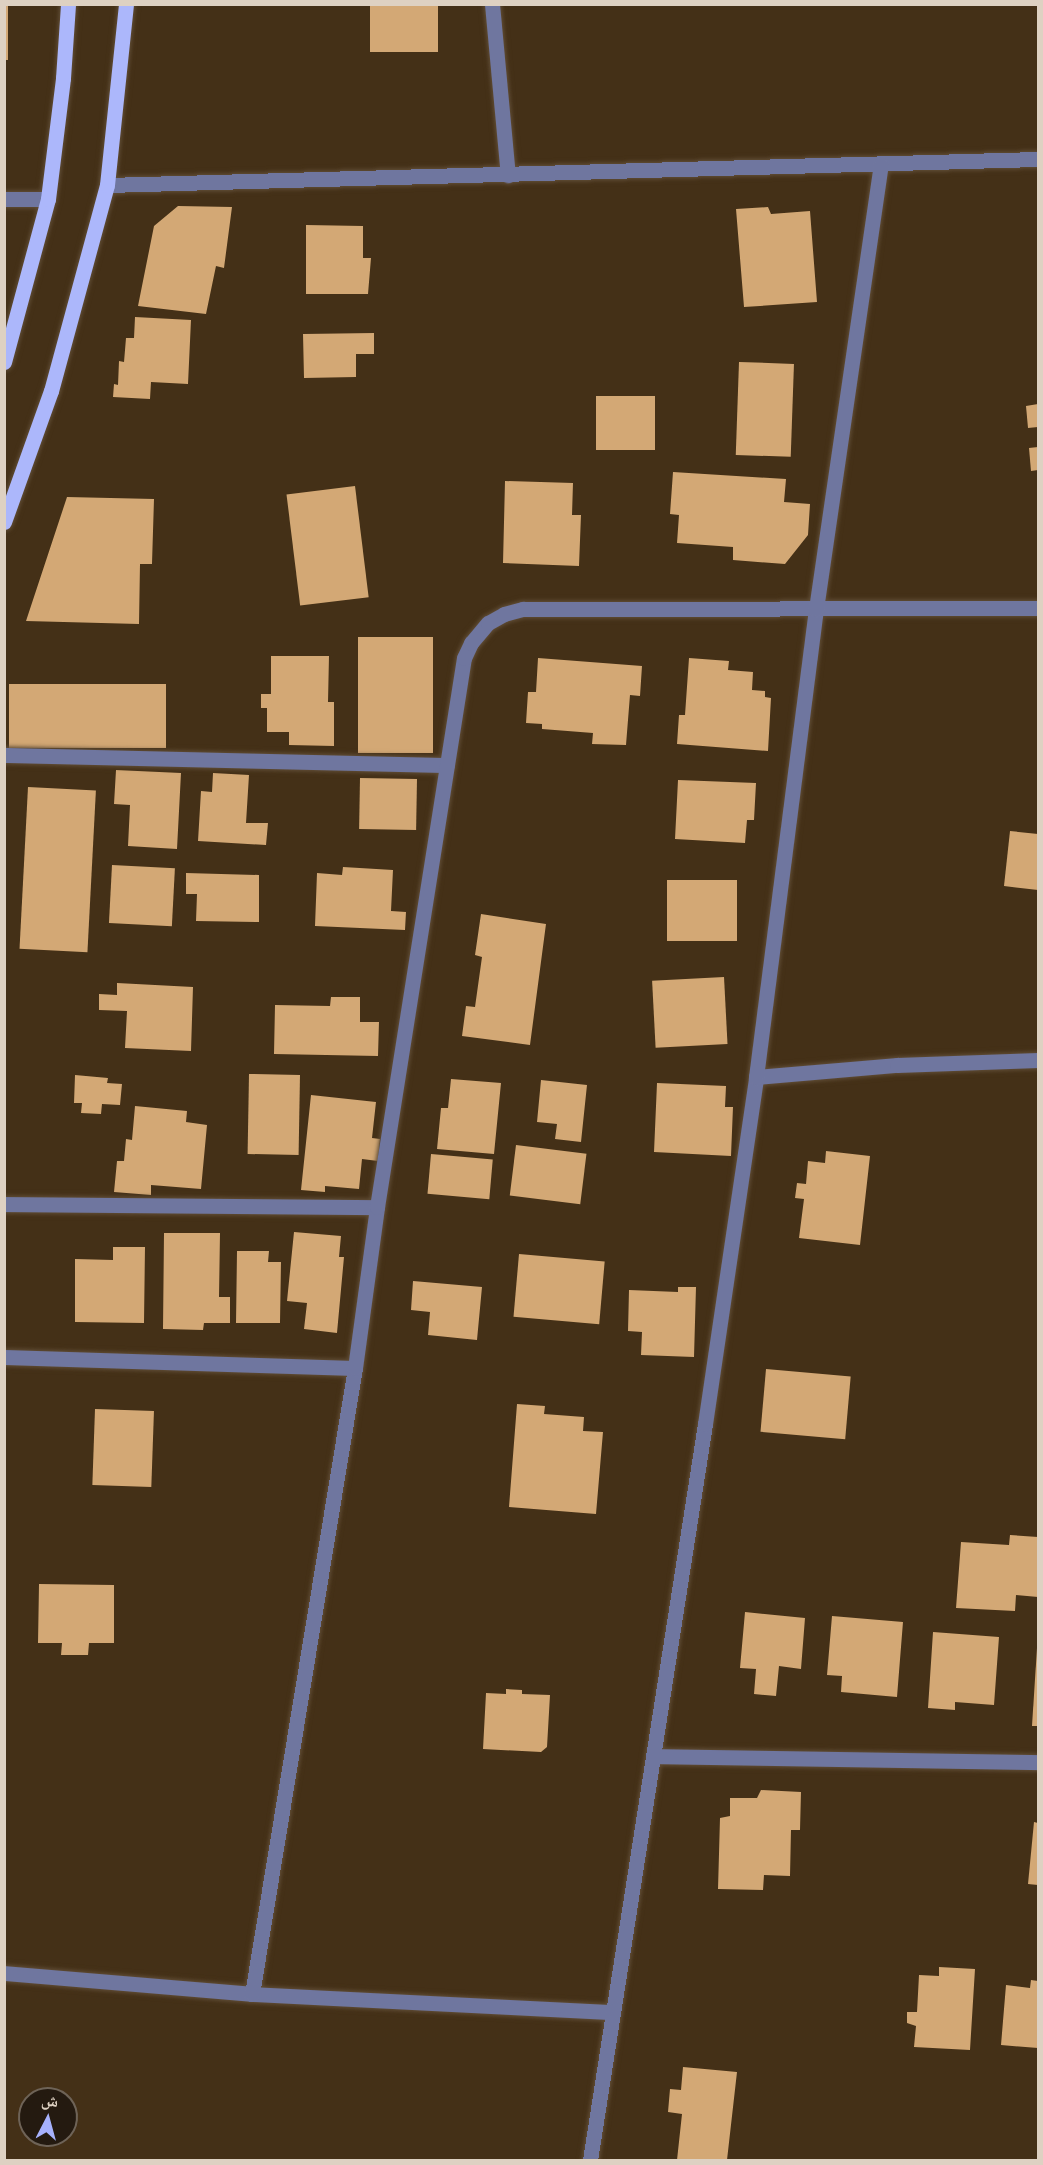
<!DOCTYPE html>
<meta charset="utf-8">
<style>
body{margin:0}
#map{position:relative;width:1043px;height:2165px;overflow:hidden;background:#443017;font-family:"Times New Roman","Noto Naskh Arabic",serif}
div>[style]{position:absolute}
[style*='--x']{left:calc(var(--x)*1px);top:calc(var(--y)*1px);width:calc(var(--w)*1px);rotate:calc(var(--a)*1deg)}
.building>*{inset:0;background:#d3a875;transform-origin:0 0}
.roads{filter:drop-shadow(0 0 2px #604d36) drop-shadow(0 0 2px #604d36)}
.minor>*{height:15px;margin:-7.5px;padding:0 7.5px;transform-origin:7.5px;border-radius:7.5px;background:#6f769f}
.major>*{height:15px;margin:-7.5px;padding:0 7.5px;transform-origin:7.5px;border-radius:7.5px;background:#acb7fb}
span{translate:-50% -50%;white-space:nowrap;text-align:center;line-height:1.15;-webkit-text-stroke:6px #241a10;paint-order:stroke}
.frame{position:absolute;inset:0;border:6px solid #ded1c2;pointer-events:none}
.north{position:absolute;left:18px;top:2087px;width:60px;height:60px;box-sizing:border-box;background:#241a10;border:2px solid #6e6357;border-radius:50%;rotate:6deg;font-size:16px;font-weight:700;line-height:24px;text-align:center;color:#ded1c2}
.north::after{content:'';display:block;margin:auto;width:21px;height:27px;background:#a6b1fc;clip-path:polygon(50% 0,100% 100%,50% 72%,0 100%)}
</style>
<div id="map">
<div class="building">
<i style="left:4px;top:4px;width:4px;height:56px"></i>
<i style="left:370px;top:4px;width:68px;height:48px"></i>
<i style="clip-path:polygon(178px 206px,232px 207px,224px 268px,216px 266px,206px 314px,138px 306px,154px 226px)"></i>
<i style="clip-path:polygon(768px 207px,771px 214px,810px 211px,817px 302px,744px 307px,736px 209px)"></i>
<i style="clip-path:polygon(306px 225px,363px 226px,363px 258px,371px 258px,368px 294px,306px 294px)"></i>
<i style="clip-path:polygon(135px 317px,191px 320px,188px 384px,151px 382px,150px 399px,113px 397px,114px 384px,118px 385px,119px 361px,124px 362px,126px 338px,134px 338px)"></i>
<i style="clip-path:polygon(374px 333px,374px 354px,356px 354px,356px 377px,304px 378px,303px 334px)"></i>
<i style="left:739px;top:362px;width:55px;height:93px;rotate:2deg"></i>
<i style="left:596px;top:396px;width:59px;height:54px"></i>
<i style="clip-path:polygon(1038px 404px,1038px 427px,1028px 428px,1026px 406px)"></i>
<i style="clip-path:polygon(1038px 447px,1038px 470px,1031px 471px,1029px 448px)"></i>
<i style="clip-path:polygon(673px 472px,786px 479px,784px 502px,810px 504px,808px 535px,785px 564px,733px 560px,733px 547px,677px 543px,679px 515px,670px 514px)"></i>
<i style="clip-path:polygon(505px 481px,573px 483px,572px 515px,581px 515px,579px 566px,503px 563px)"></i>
<i style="left:355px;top:486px;width:112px;height:69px;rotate:83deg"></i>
<i style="clip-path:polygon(67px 497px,154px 499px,152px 564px,140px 564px,139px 624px,26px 621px)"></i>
<i style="left:358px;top:637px;width:75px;height:116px"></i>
<i style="clip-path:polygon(271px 656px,329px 656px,328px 702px,334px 702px,334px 746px,289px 745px,289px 732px,267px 732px,267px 708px,261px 708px,261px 694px,271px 694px)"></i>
<i style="clip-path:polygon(538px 658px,642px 666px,640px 696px,630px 695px,626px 745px,592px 744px,593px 733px,542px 729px,542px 724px,526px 723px,528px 692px,536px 692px)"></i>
<i style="clip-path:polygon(689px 658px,729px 661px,728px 670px,753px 672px,752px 690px,765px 691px,765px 697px,771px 698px,768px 751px,677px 744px,679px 715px,685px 715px)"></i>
<i style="left:9px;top:684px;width:157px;height:64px"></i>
<i style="clip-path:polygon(116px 770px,181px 773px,177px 849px,128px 846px,130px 805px,114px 804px)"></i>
<i style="clip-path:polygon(213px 773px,249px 775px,246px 823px,268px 823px,266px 845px,198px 841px,201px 791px,212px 792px)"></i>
<i style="left:360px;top:778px;width:57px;height:51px;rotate:1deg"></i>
<i style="clip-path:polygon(678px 780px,756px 783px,754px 820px,747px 820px,745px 843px,675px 839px)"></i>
<i style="left:28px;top:787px;width:68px;height:162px;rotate:3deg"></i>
<i style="clip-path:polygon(1010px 831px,1038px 834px,1038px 890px,1004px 886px)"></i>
<i style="left:112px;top:865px;width:63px;height:58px;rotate:3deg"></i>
<i style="clip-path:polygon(343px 867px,393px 870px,391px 911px,406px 912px,405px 930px,315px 926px,317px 873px,342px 875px)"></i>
<i style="clip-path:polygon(186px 873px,259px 875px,259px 922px,196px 921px,197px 894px,186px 894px)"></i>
<i style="left:667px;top:880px;width:70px;height:61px"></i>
<i style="clip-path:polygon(481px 914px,546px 924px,530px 1045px,462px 1036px,466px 1006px,475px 1007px,482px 957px,475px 955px)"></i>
<i style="left:724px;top:977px;width:67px;height:72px;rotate:87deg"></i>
<i style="clip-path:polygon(117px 983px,193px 987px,191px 1051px,125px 1048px,127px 1011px,99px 1010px,99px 994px,117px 995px)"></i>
<i style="clip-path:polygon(331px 997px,360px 997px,360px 1022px,379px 1022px,378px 1056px,274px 1054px,275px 1005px,330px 1006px)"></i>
<i style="left:249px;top:1074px;width:51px;height:80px;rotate:1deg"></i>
<i style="clip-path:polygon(75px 1075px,108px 1078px,107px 1083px,122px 1084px,120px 1105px,102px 1104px,101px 1114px,81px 1113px,82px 1103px,74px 1103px)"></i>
<i style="clip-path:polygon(451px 1079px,501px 1083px,494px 1154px,437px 1149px,441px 1108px,448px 1108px)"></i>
<i style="clip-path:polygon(541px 1080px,587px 1085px,581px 1142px,555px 1139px,557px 1124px,537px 1122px)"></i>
<i style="clip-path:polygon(657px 1083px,726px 1086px,725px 1107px,733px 1107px,731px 1156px,654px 1152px)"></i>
<i style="clip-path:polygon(311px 1095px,376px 1102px,372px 1138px,380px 1139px,378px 1161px,362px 1159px,359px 1189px,325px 1186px,325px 1192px,301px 1190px)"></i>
<i style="clip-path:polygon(135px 1106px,187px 1111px,186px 1122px,207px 1125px,201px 1189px,151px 1185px,151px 1195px,114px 1192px,117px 1161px,124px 1161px,126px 1139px,132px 1140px)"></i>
<i style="left:516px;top:1145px;width:71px;height:51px;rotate:7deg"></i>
<i style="clip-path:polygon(826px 1151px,870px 1156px,860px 1245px,799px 1238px,804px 1199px,795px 1198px,797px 1183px,806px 1184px,808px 1161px,825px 1163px)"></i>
<i style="left:431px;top:1154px;width:62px;height:40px;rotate:5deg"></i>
<i style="clip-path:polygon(294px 1232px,341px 1236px,339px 1257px,344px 1257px,337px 1333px,304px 1329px,307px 1303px,287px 1301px)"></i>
<i style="clip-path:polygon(164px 1233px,220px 1233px,219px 1297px,230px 1297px,230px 1323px,204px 1323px,203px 1330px,163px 1329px)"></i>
<i style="clip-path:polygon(113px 1247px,145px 1247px,144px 1323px,75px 1322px,75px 1259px,113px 1260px)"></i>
<i style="clip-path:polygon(237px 1251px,269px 1251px,268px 1262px,281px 1262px,280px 1323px,236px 1323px)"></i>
<i style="left:519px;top:1254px;width:86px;height:63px;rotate:5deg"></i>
<i style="clip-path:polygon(413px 1281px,482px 1287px,477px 1340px,428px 1335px,430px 1312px,411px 1310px)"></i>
<i style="clip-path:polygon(678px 1287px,696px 1287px,694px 1357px,641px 1355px,642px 1332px,628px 1331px,629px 1290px,678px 1292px)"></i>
<i style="left:766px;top:1369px;width:85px;height:63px;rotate:5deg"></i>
<i style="clip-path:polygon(517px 1404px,545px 1406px,544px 1414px,584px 1417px,583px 1431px,603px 1432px,596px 1514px,509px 1507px)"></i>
<i style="left:95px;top:1409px;width:59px;height:76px;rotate:2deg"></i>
<i style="clip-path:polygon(1010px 1535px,1038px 1537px,1038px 1597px,1016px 1595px,1015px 1611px,956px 1608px,961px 1542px,1009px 1545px)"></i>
<i style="clip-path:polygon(39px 1584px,114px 1585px,114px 1643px,89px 1643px,88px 1655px,61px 1655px,62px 1643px,38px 1643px)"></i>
<i style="clip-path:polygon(745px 1612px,805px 1618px,801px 1669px,779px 1666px,776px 1696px,754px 1694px,756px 1669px,740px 1668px)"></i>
<i style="clip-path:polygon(832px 1616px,903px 1622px,897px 1697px,841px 1692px,842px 1676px,827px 1675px)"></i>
<i style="clip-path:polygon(933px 1632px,999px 1637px,994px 1705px,955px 1702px,955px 1710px,928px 1708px)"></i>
<i style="clip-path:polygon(1037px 1648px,1038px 1648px,1038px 1726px,1032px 1726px)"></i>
<i style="clip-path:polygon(506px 1689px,522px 1690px,522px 1694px,550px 1695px,547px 1747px,541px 1752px,483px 1749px,486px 1693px,506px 1694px)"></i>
<i style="clip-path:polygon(761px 1790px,801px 1792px,800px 1830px,791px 1830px,790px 1876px,764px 1875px,763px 1890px,718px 1889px,720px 1818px,730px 1816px,730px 1798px,757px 1798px)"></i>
<i style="clip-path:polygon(1034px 1822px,1038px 1823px,1038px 1885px,1028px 1884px)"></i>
<i style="clip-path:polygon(939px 1967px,975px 1969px,970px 2050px,914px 2047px,916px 2026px,907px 2023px,907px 2012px,917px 2012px,919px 1975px,939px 1976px)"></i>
<i style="clip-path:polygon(1031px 1980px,1038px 1981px,1038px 2048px,1001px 2045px,1006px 1985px,1030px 1988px)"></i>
<i style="clip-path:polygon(683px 2067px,737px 2072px,727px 2160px,677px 2160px,682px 2114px,668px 2112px,670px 2089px,681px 2090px)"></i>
</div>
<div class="roads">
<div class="minor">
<i style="--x:492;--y:4;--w:172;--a:84.7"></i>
<i style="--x:107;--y:185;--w:931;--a:-1.6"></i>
<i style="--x:4;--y:199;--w:44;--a:0"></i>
<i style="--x:4;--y:755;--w:443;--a:1.3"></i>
<i style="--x:756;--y:1077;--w:142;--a:-4.9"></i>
<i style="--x:897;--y:1065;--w:141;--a:-2"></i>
<i style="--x:4;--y:1204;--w:373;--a:0.5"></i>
<i style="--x:4;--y:1357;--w:351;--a:1.8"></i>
<i style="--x:654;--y:1756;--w:384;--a:0.9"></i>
<i style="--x:4;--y:1973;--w:249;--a:4.8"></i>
<i style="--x:252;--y:1994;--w:360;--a:2.9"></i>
<i style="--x:252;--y:1994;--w:634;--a:-80.66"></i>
<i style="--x:355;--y:1368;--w:162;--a:-82.2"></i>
<i style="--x:377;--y:1207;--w:556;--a:-81"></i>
<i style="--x:464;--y:658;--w:17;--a:-65"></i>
<i style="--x:471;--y:643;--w:26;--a:-50"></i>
<i style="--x:488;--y:623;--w:18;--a:-29"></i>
<i style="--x:504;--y:614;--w:20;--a:-15"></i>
<i style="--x:523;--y:609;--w:515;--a:-0.11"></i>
<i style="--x:590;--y:2160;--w:745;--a:-81.12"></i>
<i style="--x:705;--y:1424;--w:351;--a:-81.6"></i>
<i style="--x:756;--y:1077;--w:472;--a:-82.7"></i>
<i style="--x:816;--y:609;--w:449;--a:-81.7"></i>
</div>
<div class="major">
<i style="--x:4;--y:362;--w:169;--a:-74.9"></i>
<i style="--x:48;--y:199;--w:122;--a:-82.9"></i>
<i style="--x:63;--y:78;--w:74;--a:-86.1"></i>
<i style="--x:4;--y:522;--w:139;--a:-70.3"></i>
<i style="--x:51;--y:391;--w:213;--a:-74.8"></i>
<i style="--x:107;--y:185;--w:182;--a:-84"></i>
</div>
</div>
<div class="frame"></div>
<div class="north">ش</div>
</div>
